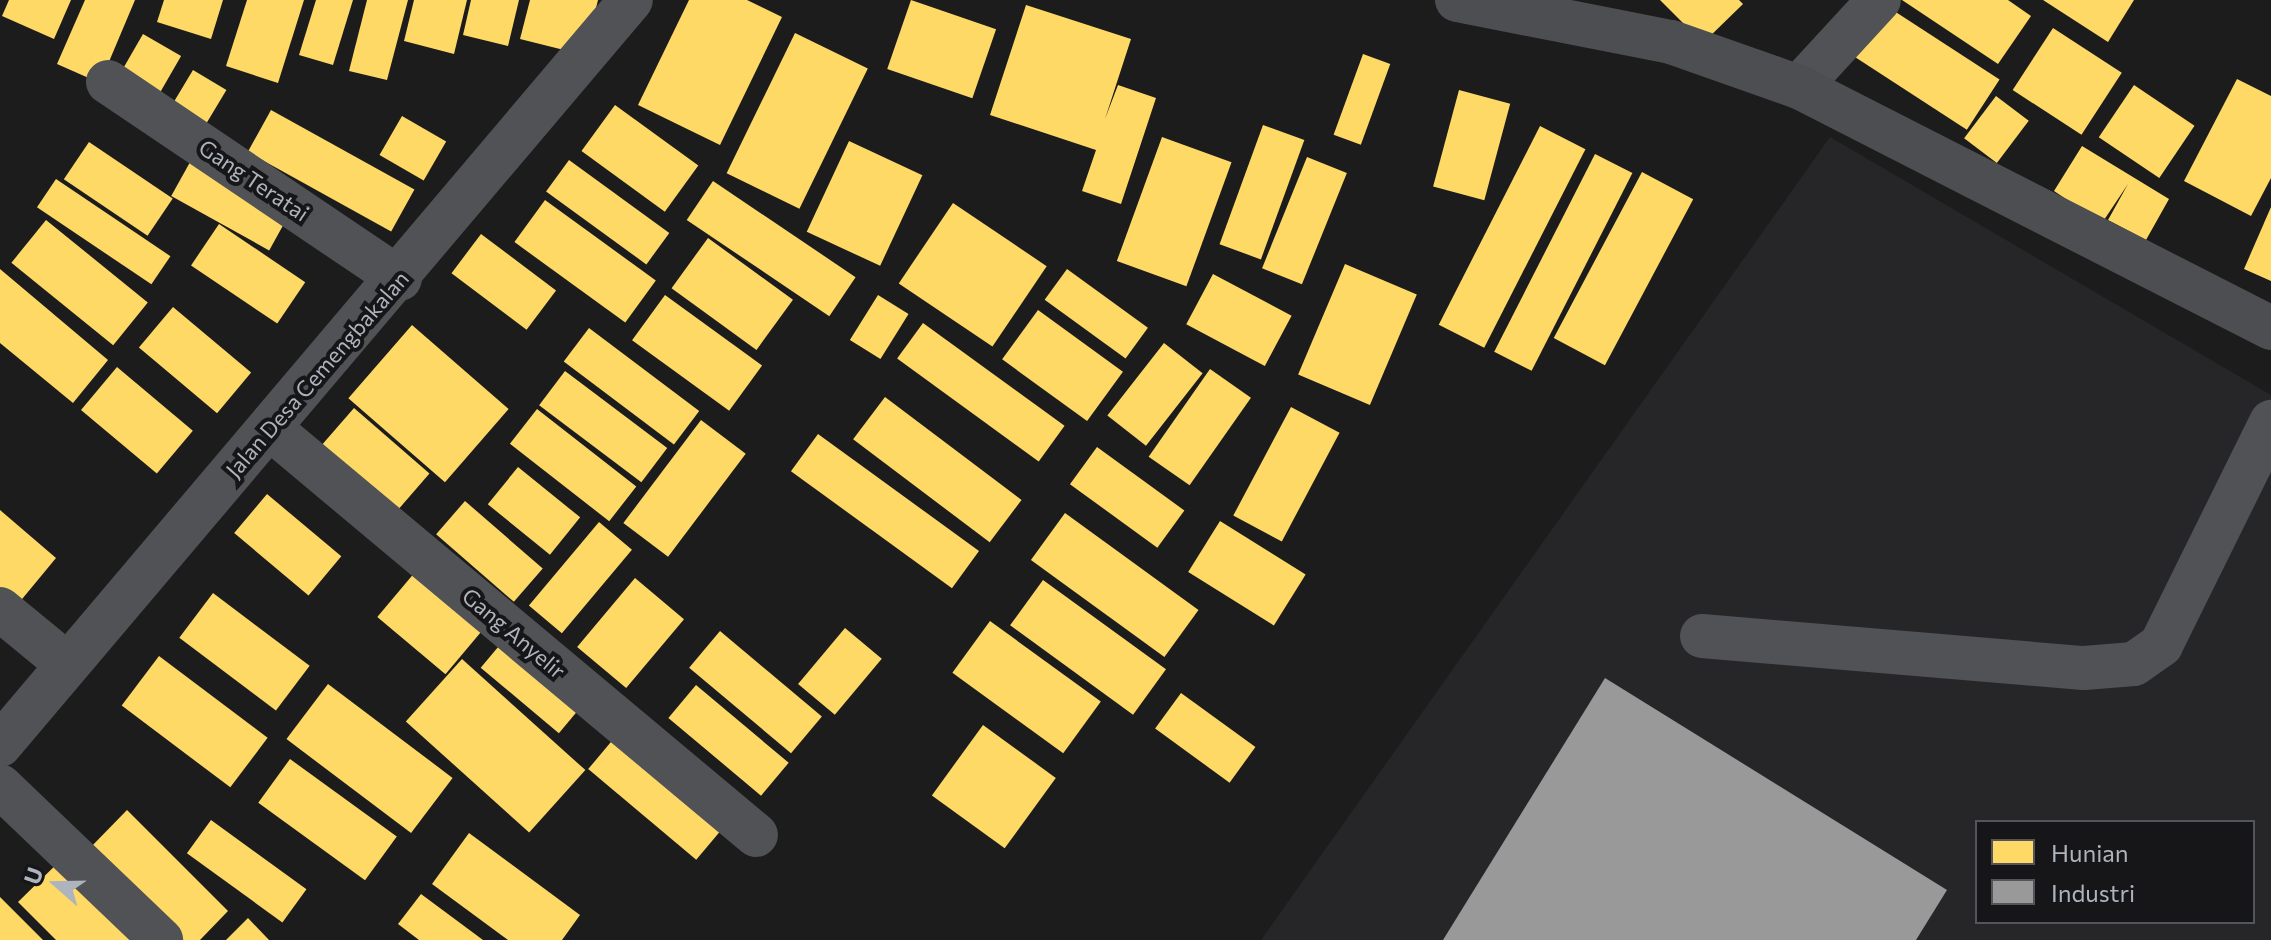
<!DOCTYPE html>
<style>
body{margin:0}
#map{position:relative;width:2271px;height:940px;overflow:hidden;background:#1c1c1c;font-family:Commissioner,sans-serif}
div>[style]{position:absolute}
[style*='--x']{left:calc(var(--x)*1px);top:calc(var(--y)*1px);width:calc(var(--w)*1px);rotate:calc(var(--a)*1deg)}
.built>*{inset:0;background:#262628}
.homes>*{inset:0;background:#ffd966;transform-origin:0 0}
.industry>*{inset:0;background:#999}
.minor>*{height:44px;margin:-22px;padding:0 22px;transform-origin:22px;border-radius:22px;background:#505255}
.major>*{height:44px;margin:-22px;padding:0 22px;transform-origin:22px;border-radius:22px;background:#4d4e51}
span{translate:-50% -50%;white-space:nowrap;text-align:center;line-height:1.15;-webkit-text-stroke:8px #161618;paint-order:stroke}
.street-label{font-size:22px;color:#adb4bd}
.legend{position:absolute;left:1975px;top:820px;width:280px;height:104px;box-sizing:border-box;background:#161618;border:2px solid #52555a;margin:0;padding:10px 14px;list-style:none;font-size:24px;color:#adb4bd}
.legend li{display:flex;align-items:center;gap:16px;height:40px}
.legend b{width:40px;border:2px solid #52555a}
.north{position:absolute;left:16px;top:844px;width:80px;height:80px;-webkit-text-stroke:6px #161618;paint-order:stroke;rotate:290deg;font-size:22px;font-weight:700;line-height:32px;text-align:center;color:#adb4bd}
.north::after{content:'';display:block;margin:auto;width:28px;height:36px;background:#adb4bd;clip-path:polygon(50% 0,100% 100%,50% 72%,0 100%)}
</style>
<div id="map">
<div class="built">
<i style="clip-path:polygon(evenodd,1830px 137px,2271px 395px,2271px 940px,1261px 940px,1830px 137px,1977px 822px,2253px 822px,2253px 922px,1977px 922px,1977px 822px)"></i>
</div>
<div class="homes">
<i style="clip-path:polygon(9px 0,71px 0,54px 39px,2px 16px)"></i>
<i style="clip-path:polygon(85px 0,135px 0,100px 83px,57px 64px)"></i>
<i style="clip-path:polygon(164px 0,223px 0,211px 39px,157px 22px)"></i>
<i style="clip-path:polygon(247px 0,304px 0,278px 83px,226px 66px)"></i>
<i style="clip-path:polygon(316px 0,353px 0,333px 65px,299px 55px)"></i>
<i style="clip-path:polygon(367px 0,408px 0,387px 80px,349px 71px)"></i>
<i style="clip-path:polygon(414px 0,467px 0,454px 54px,404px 41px)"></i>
<i style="clip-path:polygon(471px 0,519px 0,508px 46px,463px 35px)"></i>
<i style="clip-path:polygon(530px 0,598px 0,584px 55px,520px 39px)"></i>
<i style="clip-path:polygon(689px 0,747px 0,782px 17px,720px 145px,638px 105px)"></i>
<i style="left:911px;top:0;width:90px;height:73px;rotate:19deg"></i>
<i style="clip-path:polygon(1660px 0,1739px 0,1743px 4px,1703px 43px)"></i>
<i style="clip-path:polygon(1902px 0,2008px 0,2031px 16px,1998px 64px)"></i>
<i style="clip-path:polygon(2043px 0,2134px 0,2108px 42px)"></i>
<i style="clip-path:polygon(1026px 5px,1131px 39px,1105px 119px,1118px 85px,1156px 98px,1121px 204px,1082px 191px,1096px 150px,990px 115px)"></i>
<i style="left:1888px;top:7px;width:133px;height:60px;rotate:33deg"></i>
<i style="left:2053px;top:28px;width:82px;height:74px;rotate:33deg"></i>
<i style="left:795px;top:33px;width:81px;height:156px;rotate:26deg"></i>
<i style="left:143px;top:34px;width:44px;height:58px;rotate:30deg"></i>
<i style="left:1363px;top:54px;width:29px;height:86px;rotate:20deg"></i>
<i style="left:193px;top:70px;width:39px;height:56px;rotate:31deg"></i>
<i style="clip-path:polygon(2237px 79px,2271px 96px,2271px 178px,2251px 216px,2184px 181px)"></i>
<i style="left:2134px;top:85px;width:73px;height:63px;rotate:34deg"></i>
<i style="left:1459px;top:90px;width:53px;height:100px;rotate:15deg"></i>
<i style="left:1996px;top:96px;width:41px;height:53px;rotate:37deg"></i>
<i style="left:615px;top:105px;width:103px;height:57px;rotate:36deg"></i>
<i style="left:271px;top:110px;width:164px;height:48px;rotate:29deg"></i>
<i style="left:402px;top:116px;width:51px;height:45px;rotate:30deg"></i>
<i style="left:1263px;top:125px;width:44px;height:127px;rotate:20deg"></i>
<i style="left:1540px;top:126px;width:51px;height:223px;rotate:27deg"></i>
<i style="left:1162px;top:137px;width:74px;height:132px;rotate:20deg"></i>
<i style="left:849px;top:141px;width:81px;height:100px;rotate:25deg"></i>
<i style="left:89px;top:142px;width:101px;height:45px;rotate:34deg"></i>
<i style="clip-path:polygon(2082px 146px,2169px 199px,2146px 240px,2108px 220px,2128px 184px,2102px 223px,2054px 191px)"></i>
<i style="left:1595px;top:154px;width:42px;height:222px;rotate:27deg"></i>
<i style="left:194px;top:155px;width:112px;height:47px;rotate:29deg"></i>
<i style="left:1307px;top:157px;width:43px;height:120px;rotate:22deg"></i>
<i style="left:569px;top:160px;width:124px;height:39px;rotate:36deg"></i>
<i style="left:1642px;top:172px;width:58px;height:188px;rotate:28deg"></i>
<i style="left:56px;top:179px;width:138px;height:34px;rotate:34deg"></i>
<i style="left:713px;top:181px;width:172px;height:47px;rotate:34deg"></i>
<i style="left:545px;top:200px;width:137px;height:52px;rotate:36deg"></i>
<i style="left:953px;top:203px;width:113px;height:97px;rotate:34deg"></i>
<i style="clip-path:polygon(2271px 207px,2271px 281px,2244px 269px)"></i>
<i style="left:46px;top:220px;width:131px;height:55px;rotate:39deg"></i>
<i style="left:219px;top:224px;width:104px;height:50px;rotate:34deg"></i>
<i style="left:481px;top:234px;width:94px;height:49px;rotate:37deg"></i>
<i style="left:708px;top:238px;width:105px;height:62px;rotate:36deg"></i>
<i style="left:1345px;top:264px;width:78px;height:120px;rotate:23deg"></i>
<i style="clip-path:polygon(0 269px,108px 360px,73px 403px,0 343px)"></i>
<i style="left:1067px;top:269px;width:100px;height:38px;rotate:36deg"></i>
<i style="left:1213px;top:274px;width:89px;height:57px;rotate:28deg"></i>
<i style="left:665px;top:295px;width:120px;height:56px;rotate:36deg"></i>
<i style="left:878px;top:295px;width:36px;height:53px;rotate:32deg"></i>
<i style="left:173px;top:307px;width:102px;height:53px;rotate:40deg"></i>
<i style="left:1038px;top:310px;width:105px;height:61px;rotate:36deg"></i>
<i style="left:923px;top:323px;width:175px;height:44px;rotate:36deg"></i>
<i style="left:412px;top:325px;width:128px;height:97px;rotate:41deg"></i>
<i style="left:589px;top:328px;width:138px;height:42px;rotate:37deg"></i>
<i style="left:1164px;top:343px;width:49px;height:92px;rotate:38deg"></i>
<i style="left:117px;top:367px;width:99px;height:56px;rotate:40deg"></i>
<i style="left:1210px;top:369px;width:50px;height:107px;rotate:35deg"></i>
<i style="left:565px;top:371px;width:128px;height:43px;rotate:37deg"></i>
<i style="left:885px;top:397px;width:171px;height:53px;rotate:37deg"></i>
<i style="left:1291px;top:407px;width:55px;height:123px;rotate:28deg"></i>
<i style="left:354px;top:408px;width:100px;height:62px;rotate:41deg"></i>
<i style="left:537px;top:409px;width:126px;height:44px;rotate:38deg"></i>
<i style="left:701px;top:420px;width:56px;height:129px;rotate:37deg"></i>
<i style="left:818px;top:434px;width:199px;height:46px;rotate:36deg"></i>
<i style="left:1097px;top:447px;width:108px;height:46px;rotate:36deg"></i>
<i style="left:518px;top:467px;width:80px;height:48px;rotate:39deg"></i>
<i style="left:267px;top:494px;width:97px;height:51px;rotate:40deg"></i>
<i style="left:465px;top:501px;width:103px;height:44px;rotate:41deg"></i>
<i style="clip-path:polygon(0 510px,56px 558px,13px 610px,0 600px)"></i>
<i style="left:1065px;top:513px;width:165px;height:58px;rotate:36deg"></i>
<i style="left:1220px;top:521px;width:101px;height:60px;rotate:32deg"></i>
<i style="left:599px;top:522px;width:43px;height:109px;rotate:40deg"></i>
<i style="left:421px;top:565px;width:89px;height:68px;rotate:40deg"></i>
<i style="left:635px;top:578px;width:64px;height:90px;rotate:40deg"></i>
<i style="left:1043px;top:580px;width:152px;height:56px;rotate:36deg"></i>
<i style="left:213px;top:593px;width:121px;height:56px;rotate:37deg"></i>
<i style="left:990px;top:621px;width:137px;height:64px;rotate:36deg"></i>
<i style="left:845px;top:628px;width:48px;height:73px;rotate:40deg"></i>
<i style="left:720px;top:631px;width:133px;height:48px;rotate:40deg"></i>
<i style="left:509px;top:634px;width:102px;height:44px;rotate:40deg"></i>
<i style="left:159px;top:656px;width:136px;height:62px;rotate:37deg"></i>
<i style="left:462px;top:659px;width:166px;height:84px;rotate:42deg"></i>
<i style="left:328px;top:684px;width:156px;height:69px;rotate:37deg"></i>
<i style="left:696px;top:685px;width:121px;height:43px;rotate:40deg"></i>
<i style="left:1181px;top:693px;width:92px;height:44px;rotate:36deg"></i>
<i style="left:983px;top:725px;width:90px;height:87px;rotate:36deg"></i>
<i style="left:621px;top:730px;width:141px;height:51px;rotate:40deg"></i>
<i style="left:290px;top:759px;width:132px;height:54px;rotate:36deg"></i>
<i style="clip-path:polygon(127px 810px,228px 911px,200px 940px,177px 940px,88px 850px)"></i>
<i style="left:211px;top:820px;width:118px;height:41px;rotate:36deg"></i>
<i style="clip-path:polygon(469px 833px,580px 915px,562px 940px,508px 940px,432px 884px)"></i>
<i style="clip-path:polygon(68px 853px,155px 940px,56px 940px,18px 902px)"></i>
<i style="clip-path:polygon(421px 894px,483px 940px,419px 940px,398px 924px)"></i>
<i style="clip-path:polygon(0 897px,43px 940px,0 940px)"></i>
<i style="clip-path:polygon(248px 918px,269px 940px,226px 940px)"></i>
</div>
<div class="industry">
<i style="clip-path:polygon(1605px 678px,1947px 890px,1916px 940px,1443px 940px)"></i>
</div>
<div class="minor">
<i style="--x:108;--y:82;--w:352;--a:34"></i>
<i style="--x:1799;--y:87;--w:118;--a:-47.4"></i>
<i style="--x:272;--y:430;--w:631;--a:39.92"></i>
<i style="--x:0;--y:609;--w:87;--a:39.4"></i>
<i style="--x:1702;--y:636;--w:383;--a:4.8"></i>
<i style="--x:2084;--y:668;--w:50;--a:-4.6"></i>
<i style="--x:2134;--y:664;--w:33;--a:-35"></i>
<i style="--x:2161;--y:645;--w:249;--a:-63.7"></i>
<i style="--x:0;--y:745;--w:976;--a:-49.74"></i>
<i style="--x:0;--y:786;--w:223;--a:43.7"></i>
</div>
<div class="major">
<i style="--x:1457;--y:0;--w:218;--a:11.1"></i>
<i style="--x:1671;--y:42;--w:136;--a:19.4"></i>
<i style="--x:1799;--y:87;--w:530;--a:27.05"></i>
</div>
<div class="street-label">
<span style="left:254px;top:180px;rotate:34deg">Gang Teratai</span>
<span style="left:317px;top:374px;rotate:-49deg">Jalan Desa Cemengbakalan</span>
<span style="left:514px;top:633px;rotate:40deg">Gang Anyelir</span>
</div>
<ul class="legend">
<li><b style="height:22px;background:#ffd966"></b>Hunian</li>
<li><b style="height:22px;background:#999"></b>Industri</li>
</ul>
<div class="north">U</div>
</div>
